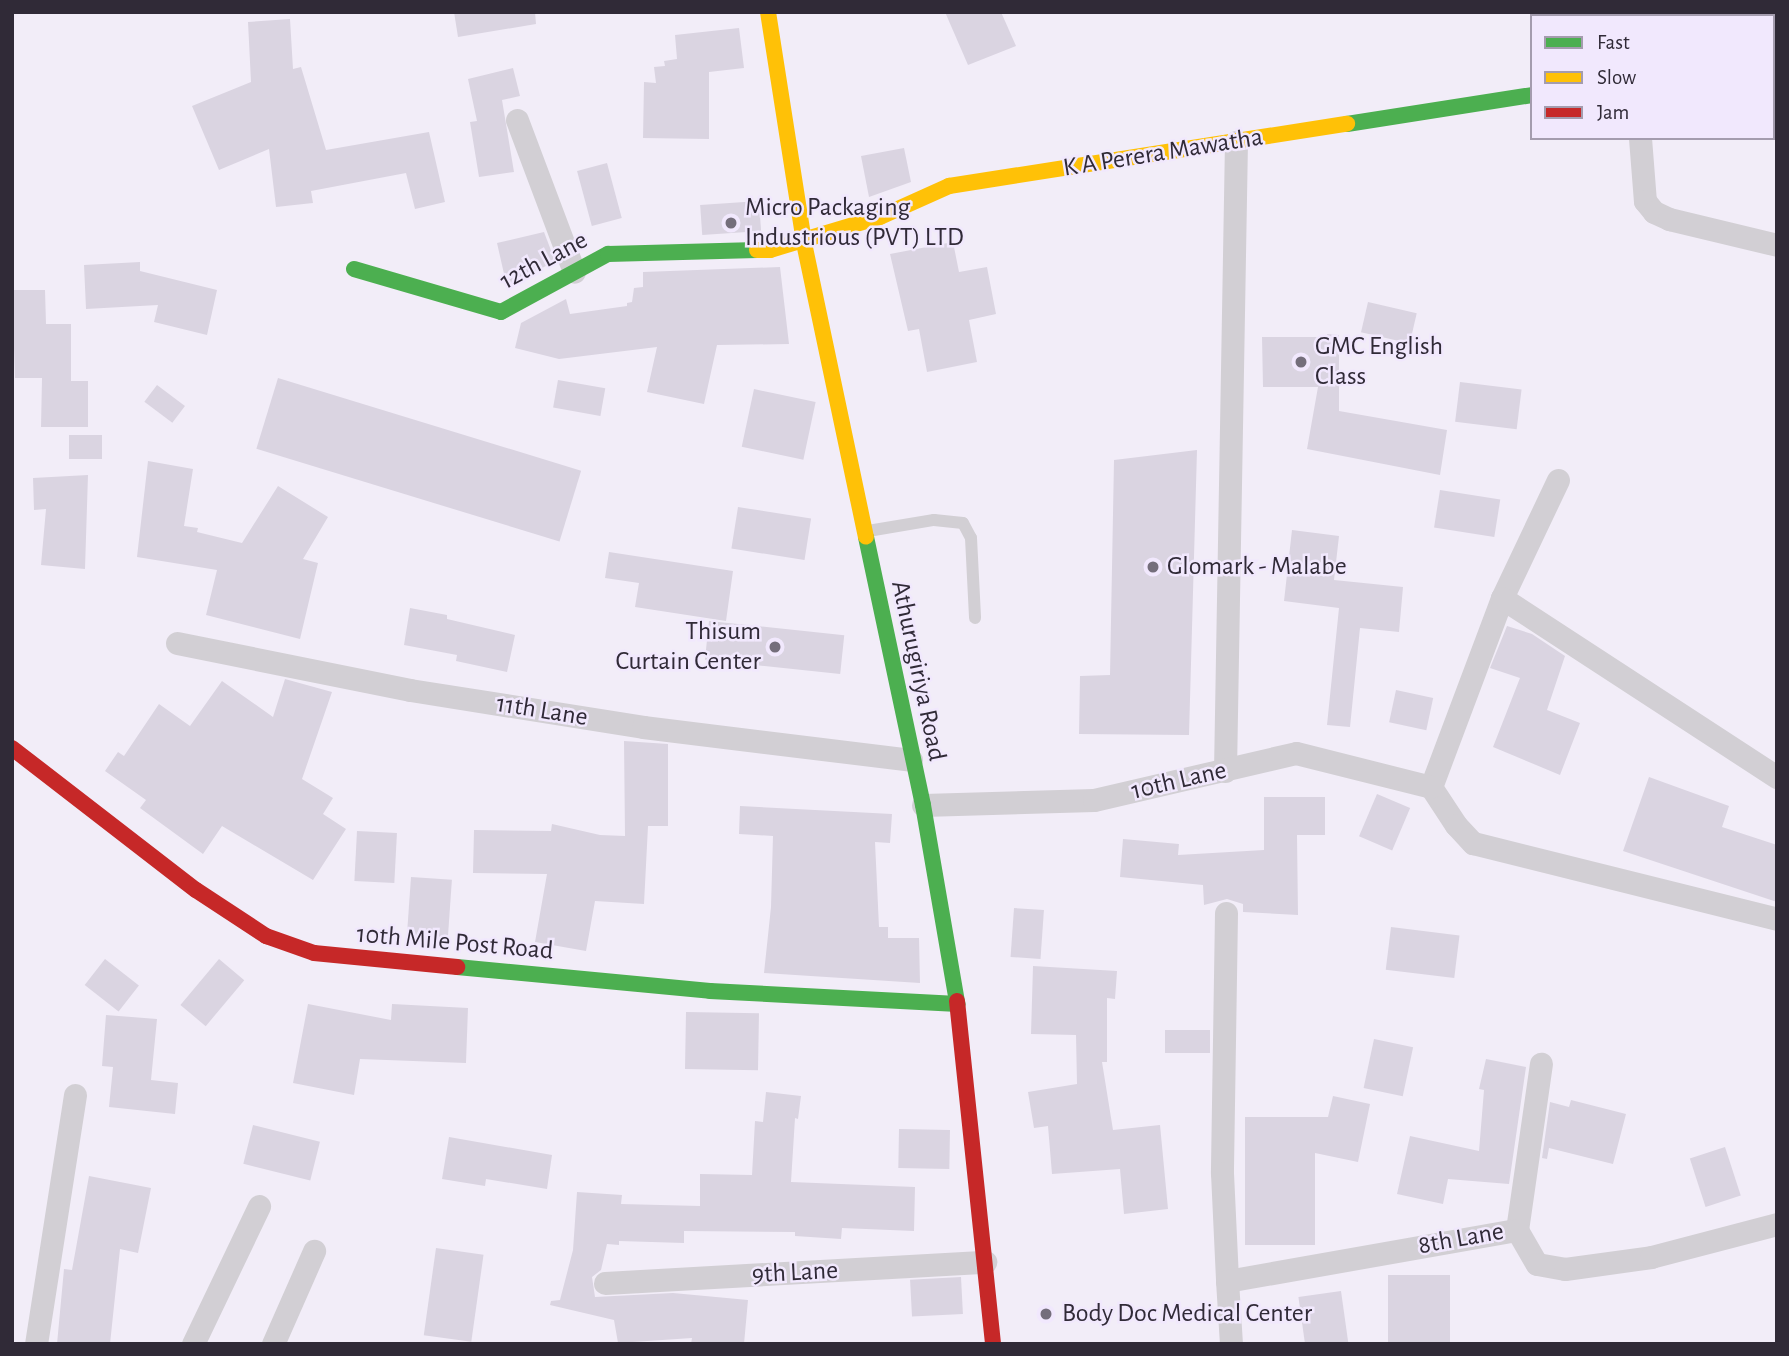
<!DOCTYPE html>
<style>
body{margin:0}
#map{position:relative;width:1789px;height:1356px;overflow:hidden;background:#f2edf8;font-family:"Alegreya Sans",sans-serif}
div>[style]{position:absolute}
[style*='--x']{left:calc(var(--x)*1px);top:calc(var(--y)*1px);width:calc(var(--w)*1px);rotate:calc(var(--a)*1deg)}
.building>*{inset:0;background:#dad4e1;transform-origin:0 0}
.lane>*{height:12px;margin:-6px;padding:0 6px;transform-origin:6px;border-radius:6px;background:#d2cfd4}
.street>*{height:23px;margin:-11.5px;padding:0 11.5px;transform-origin:11.5px;border-radius:11.5px;background:#d2cfd4}
.fast>*{height:16px;margin:-8px;padding:0 8px;transform-origin:8px;border-radius:8px;background:#4caf50}
.slow>*{height:16px;margin:-8px;padding:0 8px;transform-origin:8px;border-radius:8px;background:#ffc107}
.jam>*{height:16px;margin:-8px;padding:0 8px;transform-origin:8px;border-radius:8px;background:#c62828}
.dots>*{width:19px;height:19px;translate:-50% -50%;box-sizing:border-box;border:4px solid #f1e8fd;border-radius:50%}
span{translate:-50% -50%;white-space:nowrap;text-align:center;line-height:1.15;-webkit-text-stroke:5px #f1e8fd;paint-order:stroke}
.street-label{font-size:26px;color:#302a37}
.poi-label{font-size:26px;color:#302a37}
.left{translate:0 -50%;text-align:left}
.right{translate:-100% -50%;text-align:right}
.frame{position:absolute;inset:0;border:14px solid #302a37;pointer-events:none}
.legend{position:absolute;left:1530px;top:14px;width:245px;height:126px;box-sizing:border-box;background:#f1e8fd;border:2px solid #a49cae;margin:0;padding:9px 12px;list-style:none;font-size:21px;color:#302a37}
.legend li{display:flex;align-items:center;gap:14px;height:35px}
.legend b{width:35px;border:2px solid #a49cae}
</style>
<div id="map">
<div class="building">
<i style="clip-path:polygon(454px 12px,535px 12px,536px 24px,458px 37px)"></i>
<i style="clip-path:polygon(945px 12px,1001px 12px,1016px 46px,968px 65px)"></i>
<i style="clip-path:polygon(290px 19px,293px 69px,301px 67px,326px 150px,429px 132px,445px 202px,415px 209px,406px 173px,311px 191px,313px 203px,276px 207px,269px 149px,219px 170px,192px 106px,251px 82px,248px 22px)"></i>
<i style="clip-path:polygon(739px 28px,744px 68px,709px 72px,709px 139px,643px 138px,644px 82px,656px 83px,654px 67px,665px 66px,664px 61px,677px 59px,675px 35px)"></i>
<i style="clip-path:polygon(513px 68px,520px 96px,502px 100px,514px 172px,479px 177px,470px 122px,477px 121px,468px 79px)"></i>
<i style="clip-path:polygon(904px 148px,911px 182px,869px 197px,861px 156px)"></i>
<i style="left:607px;top:163px;width:57px;height:31px;rotate:75deg"></i>
<i style="left:759px;top:201px;width:30px;height:59px;rotate:86deg"></i>
<i style="clip-path:polygon(544px 232px,555px 261px,507px 287px,497px 243px)"></i>
<i style="clip-path:polygon(953px 242px,959px 272px,987px 267px,996px 314px,969px 320px,977px 362px,927px 372px,919px 329px,908px 331px,890px 254px)"></i>
<i style="clip-path:polygon(140px 262px,140px 271px,217px 290px,207px 335px,154px 322px,158px 305px,86px 309px,84px 265px)"></i>
<i style="clip-path:polygon(780px 267px,789px 344px,717px 345px,704px 404px,647px 392px,657px 347px,559px 359px,515px 348px,521px 323px,566px 299px,570px 314px,627px 306px,627px 303px,632px 302px,634px 288px,643px 287px,643px 272px)"></i>
<i style="clip-path:polygon(12px 290px,45px 290px,46px 324px,71px 324px,71px 381px,88px 381px,88px 427px,41px 427px,42px 378px,15px 378px)"></i>
<i style="left:1368px;top:302px;width:50px;height:31px;rotate:13deg"></i>
<i style="clip-path:polygon(1327px 334px,1339px 335px,1339px 411px,1447px 430px,1440px 475px,1307px 449px,1318px 387px,1263px 387px,1262px 337px,1327px 337px)"></i>
<i style="left:278px;top:378px;width:317px;height:74px;rotate:17deg"></i>
<i style="left:558px;top:380px;width:48px;height:28px;rotate:10deg"></i>
<i style="left:1460px;top:382px;width:62px;height:40px;rotate:7deg"></i>
<i style="left:157px;top:385px;width:35px;height:21px;rotate:37deg"></i>
<i style="left:754px;top:389px;width:63px;height:59px;rotate:12deg"></i>
<i style="left:69px;top:435px;width:33px;height:24px"></i>
<i style="clip-path:polygon(1197px 450px,1189px 735px,1079px 734px,1080px 676px,1110px 675px,1114px 460px)"></i>
<i style="clip-path:polygon(148px 461px,193px 469px,184px 526px,198px 528px,197px 532px,242px 543px,278px 486px,328px 517px,303px 559px,318px 563px,300px 639px,206px 615px,217px 570px,137px 557px)"></i>
<i style="clip-path:polygon(88px 475px,85px 569px,41px 565px,46px 509px,34px 510px,33px 478px)"></i>
<i style="left:1440px;top:490px;width:61px;height:38px;rotate:9deg"></i>
<i style="left:738px;top:507px;width:74px;height:42px;rotate:9deg"></i>
<i style="clip-path:polygon(1292px 530px,1339px 536px,1334px 580px,1403px 587px,1399px 632px,1360px 628px,1350px 727px,1327px 725px,1339px 608px,1284px 601px)"></i>
<i style="clip-path:polygon(609px 552px,733px 571px,726px 621px,635px 607px,639px 583px,605px 578px)"></i>
<i style="clip-path:polygon(410px 608px,447px 615px,447px 619px,515px 635px,507px 672px,456px 661px,457px 655px,404px 645px)"></i>
<i style="left:709px;top:621px;width:136px;height:39px;rotate:6deg"></i>
<i style="clip-path:polygon(1507px 626px,1532px 634px,1565px 656px,1547px 710px,1580px 723px,1560px 775px,1493px 747px,1520px 678px,1490px 668px)"></i>
<i style="clip-path:polygon(285px 679px,332px 692px,302px 779px,333px 798px,323px 814px,346px 829px,313px 880px,222px 826px,203px 854px,140px 808px,146px 800px,105px 771px,118px 752px,124px 756px,159px 704px,190px 726px,222px 681px,273px 717px)"></i>
<i style="left:1396px;top:690px;width:38px;height:33px;rotate:12deg"></i>
<i style="clip-path:polygon(624px 741px,668px 744px,668px 826px,648px 826px,644px 904px,595px 901px,586px 951px,535px 942px,547px 874px,473px 873px,474px 830px,551px 831px,552px 824px,600px 835px,625px 836px)"></i>
<i style="clip-path:polygon(1649px 777px,1729px 806px,1722px 827px,1777px 845px,1777px 902px,1623px 851px)"></i>
<i style="left:1377px;top:794px;width:36px;height:46px;rotate:23deg"></i>
<i style="clip-path:polygon(1264px 797px,1325px 797px,1325px 835px,1297px 835px,1298px 915px,1243px 912px,1243px 904px,1227px 899px,1204px 905px,1203px 885px,1120px 877px,1123px 839px,1179px 844px,1178px 855px,1264px 850px)"></i>
<i style="clip-path:polygon(740px 806px,892px 814px,890px 843px,875px 842px,879px 927px,888px 927px,888px 938px,919px 938px,920px 983px,764px 973px,771px 907px,773px 836px,739px 834px)"></i>
<i style="left:357px;top:831px;width:40px;height:50px;rotate:3deg"></i>
<i style="left:411px;top:877px;width:41px;height:66px;rotate:4deg"></i>
<i style="left:1014px;top:908px;width:30px;height:49px;rotate:4deg"></i>
<i style="left:1391px;top:927px;width:69px;height:43px;rotate:7deg"></i>
<i style="left:105px;top:959px;width:43px;height:33px;rotate:38deg"></i>
<i style="left:219px;top:959px;width:33px;height:60px;rotate:40deg"></i>
<i style="clip-path:polygon(1033px 966px,1117px 971px,1115px 999px,1107px 998px,1107px 1062px,1102px 1062px,1113px 1130px,1160px 1125px,1168px 1209px,1124px 1214px,1120px 1169px,1052px 1174px,1048px 1126px,1034px 1128px,1028px 1092px,1077px 1084px,1076px 1035px,1031px 1034px)"></i>
<i style="clip-path:polygon(308px 1004px,391px 1020px,392px 1004px,468px 1008px,466px 1063px,360px 1059px,354px 1095px,293px 1083px)"></i>
<i style="left:686px;top:1012px;width:73px;height:57px;rotate:1deg"></i>
<i style="clip-path:polygon(106px 1015px,157px 1019px,151px 1080px,178px 1083px,175px 1114px,109px 1107px,113px 1067px,102px 1066px)"></i>
<i style="left:1210px;top:1030px;width:23px;height:45px;rotate:90deg"></i>
<i style="left:1374px;top:1039px;width:40px;height:50px;rotate:12deg"></i>
<i style="clip-path:polygon(1486px 1059px,1526px 1067px,1509px 1184px,1448px 1179px,1443px 1204px,1397px 1194px,1410px 1136px,1479px 1151px,1484px 1090px,1479px 1089px)"></i>
<i style="clip-path:polygon(766px 1092px,801px 1096px,798px 1119px,795px 1118px,791px 1182px,915px 1187px,914px 1231px,842px 1228px,841px 1239px,795px 1236px,795px 1232px,684px 1231px,684px 1243px,619px 1241px,619px 1245px,607px 1244px,601px 1270px,592px 1277px,595px 1297px,673px 1293px,748px 1300px,744px 1344px,691px 1344px,692px 1338px,618px 1343px,614px 1320px,550px 1305px,551px 1301px,560px 1300px,573px 1250px,577px 1192px,622px 1195px,621px 1204px,700px 1206px,700px 1174px,752px 1175px,755px 1121px,763px 1122px)"></i>
<i style="clip-path:polygon(1333px 1096px,1370px 1104px,1358px 1162px,1315px 1153px,1315px 1245px,1245px 1245px,1245px 1117px,1328px 1117px)"></i>
<i style="clip-path:polygon(1571px 1100px,1626px 1114px,1613px 1164px,1549px 1148px,1547px 1159px,1542px 1158px,1550px 1102px,1569px 1107px)"></i>
<i style="left:253px;top:1125px;width:69px;height:40px;rotate:14deg"></i>
<i style="left:899px;top:1129px;width:51px;height:39px;rotate:1deg"></i>
<i style="clip-path:polygon(449px 1137px,552px 1155px,547px 1189px,486px 1179px,485px 1186px,442px 1179px)"></i>
<i style="left:1725px;top:1147px;width:51px;height:37px;rotate:72deg"></i>
<i style="clip-path:polygon(89px 1176px,151px 1188px,138px 1253px,120px 1249px,110px 1344px,57px 1344px,64px 1269px,72px 1270px)"></i>
<i style="left:436px;top:1248px;width:48px;height:88px;rotate:8deg"></i>
<i style="left:1388px;top:1275px;width:62px;height:69px"></i>
<i style="left:961px;top:1277px;width:37px;height:51px;rotate:87deg"></i>
<i style="left:1341px;top:1291px;width:53px;height:43px;rotate:82deg"></i>
</div>
<div class="lane">
<i style="--x:868;--y:531;--w:67;--a:-9.5"></i>
<i style="--x:934;--y:520;--w:29;--a:6"></i>
<i style="--x:963;--y:523;--w:17;--a:62"></i>
<i style="--x:971;--y:538;--w:80;--a:87.1"></i>
</div>
<div class="street">
<i style="--x:517;--y:120;--w:162;--a:69.4"></i>
<i style="--x:1640;--y:138;--w:63;--a:85.5"></i>
<i style="--x:1645;--y:201;--w:14;--a:51"></i>
<i style="--x:1654;--y:212;--w:17;--a:25"></i>
<i style="--x:1669;--y:219;--w:111;--a:13.5"></i>
<i style="--x:1558;--y:480;--w:131;--a:115.4"></i>
<i style="--x:1502;--y:598;--w:202;--a:110.6"></i>
<i style="--x:1431;--y:787;--w:45;--a:56.7"></i>
<i style="--x:1456;--y:825;--w:25;--a:47"></i>
<i style="--x:1473;--y:843;--w:313;--a:14"></i>
<i style="--x:1502;--y:598;--w:328;--a:33.1"></i>
<i style="--x:177;--y:643;--w:238;--a:11.4"></i>
<i style="--x:410;--y:690;--w:236;--a:9"></i>
<i style="--x:643;--y:727;--w:270;--a:7"></i>
<i style="--x:1225;--y:771;--w:629;--a:-89"></i>
<i style="--x:923;--y:805;--w:171;--a:-1.7"></i>
<i style="--x:1094;--y:800;--w:207;--a:-13.1"></i>
<i style="--x:1296;--y:753;--w:139;--a:14.1"></i>
<i style="--x:1226;--y:913;--w:260;--a:90.9"></i>
<i style="--x:1222;--y:1173;--w:108;--a:87.3"></i>
<i style="--x:1517;--y:1230;--w:168;--a:-81.8"></i>
<i style="--x:605;--y:1283;--w:381;--a:-3.2"></i>
<i style="--x:36;--y:1344;--w:252;--a:-81.1"></i>
<i style="--x:193;--y:1344;--w:153;--a:-64.4"></i>
<i style="--x:273;--y:1344;--w:102;--a:-66.2"></i>
<i style="--x:1231;--y:1344;--w:63;--a:-93.6"></i>
<i style="--x:1227;--y:1281;--w:294;--a:-10"></i>
<i style="--x:1517;--y:1230;--w:39;--a:60"></i>
<i style="--x:1537;--y:1264;--w:28;--a:10"></i>
<i style="--x:1565;--y:1269;--w:87;--a:-7.9"></i>
<i style="--x:1651;--y:1257;--w:130;--a:-14.7"></i>
</div>
<div class="fast">
<i style="--x:1347;--y:124;--w:187;--a:-8.9"></i>
<i style="--x:354;--y:269;--w:153;--a:16.3"></i>
<i style="--x:501;--y:312;--w:122;--a:-28.5"></i>
<i style="--x:608;--y:254;--w:149;--a:-1.5"></i>
<i style="--x:866;--y:537;--w:274;--a:78"></i>
<i style="--x:923;--y:805;--w:199;--a:80.2"></i>
<i style="--x:457;--y:967;--w:254;--a:5.4"></i>
<i style="--x:710;--y:991;--w:248;--a:3"></i>
</div>
<div class="slow">
<i style="--x:768;--y:12;--w:234;--a:81.1"></i>
<i style="--x:804;--y:243;--w:300;--a:78.1"></i>
<i style="--x:757;--y:250;--w:13;--a:0"></i>
<i style="--x:770;--y:250;--w:115;--a:-16.7"></i>
<i style="--x:880;--y:217;--w:76;--a:-24.2"></i>
<i style="--x:949;--y:186;--w:403;--a:-8.9"></i>
</div>
<div class="jam">
<i style="--x:12;--y:748;--w:232;--a:37.7"></i>
<i style="--x:196;--y:890;--w:84;--a:33.3"></i>
<i style="--x:266;--y:936;--w:51;--a:19.5"></i>
<i style="--x:314;--y:953;--w:144;--a:5.6"></i>
<i style="--x:957;--y:1001;--w:345;--a:84"></i>
</div>
<div class="dots">
<i style="left:731px;top:223px;background:#746e7b"></i>
<i style="left:1301px;top:362px;background:#746e7b"></i>
<i style="left:1153px;top:567px;background:#746e7b"></i>
<i style="left:775px;top:647px;background:#746e7b"></i>
<i style="left:1046px;top:1314px;background:#746e7b"></i>
</div>
<div class="street-label">
<span style="left:1163px;top:153px;rotate:-9deg">K A Perera Mawatha</span>
<span style="left:544px;top:261px;rotate:-28deg">12th Lane</span>
<span style="left:918px;top:671px;rotate:78deg">Athurugiriya Road</span>
<span style="left:542px;top:711px;rotate:9deg">11th Lane</span>
<span style="left:1179px;top:781px;rotate:-13deg">10th Lane</span>
<span style="left:455px;top:943px;rotate:5deg">10th Mile Post Road</span>
<span style="left:1461px;top:1239px;rotate:-10deg">8th Lane</span>
<span style="left:795px;top:1273px;rotate:-3deg">9th Lane</span>
</div>
<div class="poi-label">
<span class="left" style="left:745px;top:223px">Micro Packaging<br>Industrious (PVT) LTD</span>
<span class="left" style="left:1315px;top:362px">GMC English<br>Class</span>
<span class="left" style="left:1167px;top:567px">Glomark - Malabe</span>
<span class="right" style="left:761px;top:647px">Thisum<br>Curtain Center</span>
<span class="left" style="left:1062px;top:1314px">Body Doc Medical Center</span>
</div>
<div class="frame"></div>
<ul class="legend">
<li><b style="height:9px;background:#4caf50"></b>Fast</li>
<li><b style="height:9px;background:#ffc107"></b>Slow</li>
<li><b style="height:9px;background:#c62828"></b>Jam</li>
</ul>
</div>
